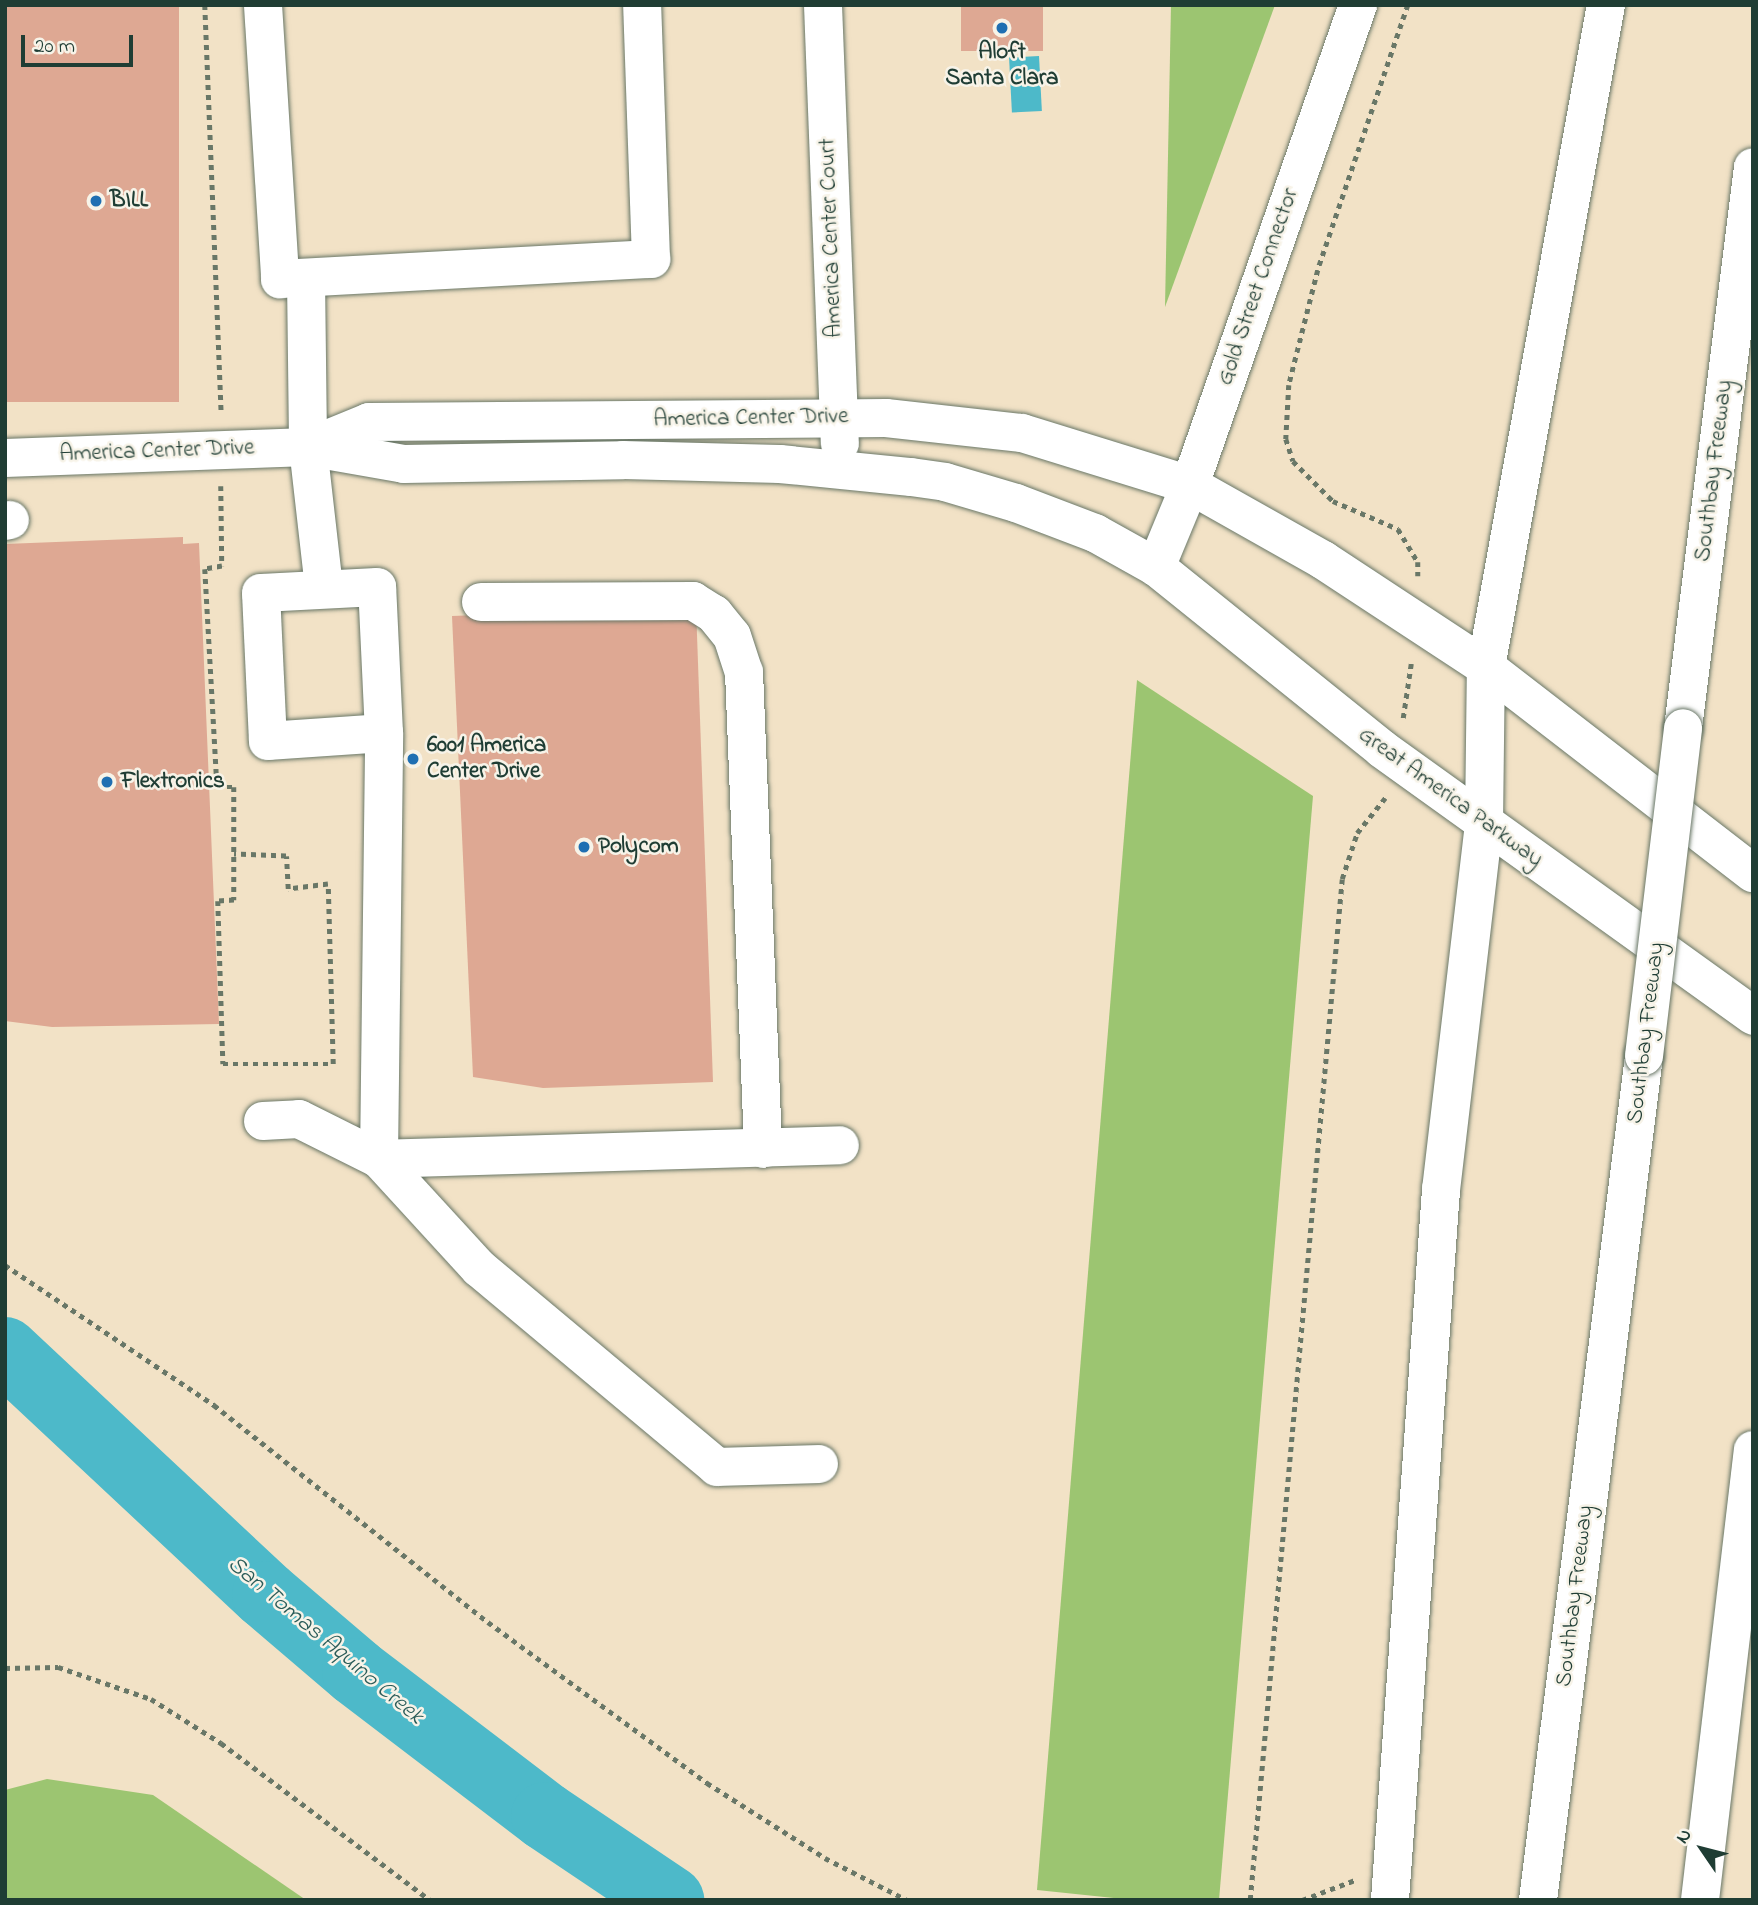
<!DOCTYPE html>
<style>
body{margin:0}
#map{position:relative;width:1758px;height:1905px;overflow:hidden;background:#f2e2c6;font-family:"Indie Flower",sans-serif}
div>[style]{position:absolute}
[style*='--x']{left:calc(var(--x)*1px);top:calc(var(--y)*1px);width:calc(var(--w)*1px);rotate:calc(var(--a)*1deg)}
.green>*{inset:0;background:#9cc571}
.water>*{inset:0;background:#4db9c9;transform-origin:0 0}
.river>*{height:68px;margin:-34px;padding:0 34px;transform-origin:34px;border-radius:34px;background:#4db9c9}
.building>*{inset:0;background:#dea893;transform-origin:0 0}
.path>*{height:4.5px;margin-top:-2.25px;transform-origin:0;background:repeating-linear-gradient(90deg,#697767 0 5px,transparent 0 10px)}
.roads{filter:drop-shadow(0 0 2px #697767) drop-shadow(0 0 2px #697767)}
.minor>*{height:38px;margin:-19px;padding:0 19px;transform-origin:19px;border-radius:19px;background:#fff}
.major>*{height:38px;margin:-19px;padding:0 19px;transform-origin:19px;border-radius:19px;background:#fff}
.highway>*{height:38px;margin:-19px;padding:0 19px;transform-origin:19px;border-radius:19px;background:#fff}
.bridges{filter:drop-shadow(0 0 2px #697767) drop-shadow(0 0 2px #697767)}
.highway-bridge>*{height:38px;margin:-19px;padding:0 19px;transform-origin:19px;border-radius:19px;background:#fff}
.dots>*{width:19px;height:19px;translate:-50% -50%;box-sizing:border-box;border:4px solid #f7f3e8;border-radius:50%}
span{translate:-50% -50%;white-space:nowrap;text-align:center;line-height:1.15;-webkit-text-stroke:5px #f7f3e8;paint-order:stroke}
.poi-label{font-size:23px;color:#1f3d34;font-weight:700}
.left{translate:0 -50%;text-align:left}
.street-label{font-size:23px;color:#1f3d34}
.water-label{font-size:24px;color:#2a5c59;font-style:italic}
.frame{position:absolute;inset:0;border:7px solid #1f3d34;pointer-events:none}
.north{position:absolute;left:1667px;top:1814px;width:70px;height:70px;-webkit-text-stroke:5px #f7f3e8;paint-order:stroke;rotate:305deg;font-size:19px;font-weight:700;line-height:28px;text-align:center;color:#1f3d34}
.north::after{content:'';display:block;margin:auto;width:24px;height:32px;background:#1f3d34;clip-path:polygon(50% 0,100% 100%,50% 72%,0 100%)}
.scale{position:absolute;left:21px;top:35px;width:112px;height:32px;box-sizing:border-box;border:4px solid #1f3d34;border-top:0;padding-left:9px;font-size:21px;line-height:24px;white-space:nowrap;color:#1f3d34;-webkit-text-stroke:5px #f7f3e8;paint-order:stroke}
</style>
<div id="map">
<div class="green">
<i style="clip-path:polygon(1171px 5px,1275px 5px,1165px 307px)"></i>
<i style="clip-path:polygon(1137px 680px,1313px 796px,1219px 1900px,1133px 1900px,1037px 1890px)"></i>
<i style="clip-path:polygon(47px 1779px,153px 1795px,306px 1900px,5px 1900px,5px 1790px)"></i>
</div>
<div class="water">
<i style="left:1039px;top:56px;width:55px;height:30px;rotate:87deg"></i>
</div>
<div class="river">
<i style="--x:5;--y:1351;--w:357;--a:43.1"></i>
<i style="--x:266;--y:1595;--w:118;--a:40.5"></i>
<i style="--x:356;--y:1672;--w:238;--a:37.3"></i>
<i style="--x:545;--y:1816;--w:151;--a:33.9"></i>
</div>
<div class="building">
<i style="left:5px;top:5px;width:174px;height:397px"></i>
<i style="left:961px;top:5px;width:82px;height:46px"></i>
<i style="clip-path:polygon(183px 537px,183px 544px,199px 543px,219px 1024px,52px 1027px,5px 1021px,5px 544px)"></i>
<i style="clip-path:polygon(696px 607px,713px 1082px,543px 1088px,473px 1077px,452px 616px)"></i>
</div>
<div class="path">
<i style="--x:205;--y:5;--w:407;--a:87.7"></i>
<i style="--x:1408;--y:5;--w:280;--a:108.8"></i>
<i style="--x:1318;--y:270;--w:119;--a:104.2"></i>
<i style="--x:1289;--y:385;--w:54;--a:93.2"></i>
<i style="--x:1286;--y:439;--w:23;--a:72"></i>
<i style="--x:1293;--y:461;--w:57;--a:45"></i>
<i style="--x:1333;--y:501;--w:71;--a:23.3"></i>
<i style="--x:1398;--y:529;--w:39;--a:59"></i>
<i style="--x:1418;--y:562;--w:14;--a:90"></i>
<i style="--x:221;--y:486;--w:80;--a:89.3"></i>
<i style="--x:222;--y:566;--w:17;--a:170"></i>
<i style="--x:205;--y:569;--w:218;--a:86.8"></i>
<i style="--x:217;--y:787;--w:17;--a:0"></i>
<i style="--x:234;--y:787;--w:113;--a:90"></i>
<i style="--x:234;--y:900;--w:16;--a:176"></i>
<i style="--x:218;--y:901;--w:163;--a:88.2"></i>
<i style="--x:223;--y:1064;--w:110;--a:0"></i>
<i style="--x:333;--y:1064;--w:180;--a:-91.6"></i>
<i style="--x:328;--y:884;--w:40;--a:172.9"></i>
<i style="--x:288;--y:889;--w:33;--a:-93"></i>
<i style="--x:286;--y:856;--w:52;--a:-177.8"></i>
<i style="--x:1403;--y:718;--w:55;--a:-81.6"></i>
<i style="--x:5;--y:1265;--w:252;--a:33.8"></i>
<i style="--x:214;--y:1405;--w:350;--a:38.4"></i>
<i style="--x:488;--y:1622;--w:272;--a:36.3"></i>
<i style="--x:707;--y:1783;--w:140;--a:32.4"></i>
<i style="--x:825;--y:1858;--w:92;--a:27.1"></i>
<i style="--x:5;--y:1668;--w:53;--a:-1.1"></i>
<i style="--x:58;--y:1667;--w:98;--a:19"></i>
<i style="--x:151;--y:1699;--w:83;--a:32.2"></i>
<i style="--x:221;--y:1743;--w:261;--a:36.9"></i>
<i style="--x:1250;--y:1900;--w:1025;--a:-84.85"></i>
<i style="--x:1342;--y:879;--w:48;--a:-71.9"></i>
<i style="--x:1357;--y:833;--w:45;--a:-51.3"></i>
<i style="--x:1302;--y:1900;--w:57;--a:-20.7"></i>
</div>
<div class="roads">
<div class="minor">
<i style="--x:263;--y:5;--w:275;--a:86.4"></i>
<i style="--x:280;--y:279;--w:372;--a:-3.1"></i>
<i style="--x:651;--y:259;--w:254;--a:-92"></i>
<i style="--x:823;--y:5;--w:439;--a:87.8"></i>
<i style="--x:306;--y:278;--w:169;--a:89.3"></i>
<i style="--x:308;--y:447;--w:142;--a:83.5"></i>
<i style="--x:308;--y:447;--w:66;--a:-22.3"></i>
<i style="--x:369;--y:422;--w:517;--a:-0.44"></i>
<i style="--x:886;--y:418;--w:137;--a:6.3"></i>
<i style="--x:1022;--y:433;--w:176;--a:17.2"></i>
<i style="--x:5;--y:458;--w:303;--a:-2.1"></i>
<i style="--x:308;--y:447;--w:97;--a:10"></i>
<i style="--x:404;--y:464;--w:219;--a:-1"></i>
<i style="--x:623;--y:460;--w:157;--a:1.5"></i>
<i style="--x:780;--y:464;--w:132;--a:5.7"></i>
<i style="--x:911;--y:477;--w:34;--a:8"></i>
<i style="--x:945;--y:482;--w:74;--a:16.5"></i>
<i style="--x:1016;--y:503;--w:85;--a:20.8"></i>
<i style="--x:1095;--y:533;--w:70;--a:29.1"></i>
<i style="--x:5;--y:521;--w:5;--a:-11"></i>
<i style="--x:481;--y:602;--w:212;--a:-0.3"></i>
<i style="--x:693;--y:601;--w:25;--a:32"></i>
<i style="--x:714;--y:614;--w:28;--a:51"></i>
<i style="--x:732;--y:636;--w:38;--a:72"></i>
<i style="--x:744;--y:672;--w:477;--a:87.7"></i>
<i style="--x:263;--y:1121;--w:36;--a:-3"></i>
<i style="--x:299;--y:1119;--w:89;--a:26.6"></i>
<i style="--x:379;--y:1159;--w:148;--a:47.5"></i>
<i style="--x:479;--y:1268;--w:310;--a:39.9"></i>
<i style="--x:717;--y:1467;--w:102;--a:-1.7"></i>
<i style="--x:379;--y:1159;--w:426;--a:-89.3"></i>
<i style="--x:384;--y:733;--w:146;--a:-92.7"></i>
<i style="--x:377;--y:587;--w:116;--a:177"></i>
<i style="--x:261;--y:593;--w:148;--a:87.3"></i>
<i style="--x:268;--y:741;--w:116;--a:-3.9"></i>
<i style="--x:379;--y:1159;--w:461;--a:-1.7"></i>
</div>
<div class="major">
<i style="--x:1358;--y:5;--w:509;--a:109.29"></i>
<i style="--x:1190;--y:485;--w:89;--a:112.5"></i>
<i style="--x:1156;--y:567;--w:290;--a:38.8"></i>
<i style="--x:1382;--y:749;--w:457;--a:35.7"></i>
<i style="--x:1190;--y:485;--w:153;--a:29.4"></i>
<i style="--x:1323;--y:560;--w:195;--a:33.3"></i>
<i style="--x:1486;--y:667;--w:337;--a:37.7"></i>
</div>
<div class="highway">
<i style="--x:1683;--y:728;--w:565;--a:-82.89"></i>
<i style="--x:1390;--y:1900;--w:712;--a:-85.89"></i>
<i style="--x:1441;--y:1190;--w:370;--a:-83.3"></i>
<i style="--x:1484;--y:823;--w:156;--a:-89.3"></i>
<i style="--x:1486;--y:667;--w:673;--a:-79.73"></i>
<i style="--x:1538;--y:1900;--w:851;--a:-82.84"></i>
<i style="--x:1700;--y:1900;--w:453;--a:-83.3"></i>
</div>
</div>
<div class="bridges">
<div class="highway-bridge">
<i style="--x:1644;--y:1056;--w:330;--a:-83.2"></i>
</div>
</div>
<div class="dots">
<i style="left:1002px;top:28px;background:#1f6fb2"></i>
<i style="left:96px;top:201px;background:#1f6fb2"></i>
<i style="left:413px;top:759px;background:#1f6fb2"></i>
<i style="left:107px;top:782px;background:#1f6fb2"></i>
<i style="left:584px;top:847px;background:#1f6fb2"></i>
</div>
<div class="poi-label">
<span style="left:1002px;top:66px">Aloft<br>Santa Clara</span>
<span class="left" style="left:110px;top:201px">BILL</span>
<span class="left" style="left:427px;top:759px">6001 America<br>Center Drive</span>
<span class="left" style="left:121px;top:782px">Flextronics</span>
<span class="left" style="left:598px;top:847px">Polycom</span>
</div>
<div class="street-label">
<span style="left:832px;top:238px;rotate:-92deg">America Center Court</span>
<span style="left:1259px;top:287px;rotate:-71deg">Gold Street Connector</span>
<span style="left:751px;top:419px;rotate:-1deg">America Center Drive</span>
<span style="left:157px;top:452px;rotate:-2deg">America Center Drive</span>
<span style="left:1715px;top:471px;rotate:-83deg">Southbay Freeway</span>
<span style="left:1450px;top:798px;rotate:36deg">Great America Parkway</span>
<span style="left:1647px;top:1033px;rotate:-83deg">Southbay Freeway</span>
<span style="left:1576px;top:1596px;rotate:-83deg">Southbay Freeway</span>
</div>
<div class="water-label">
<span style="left:325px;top:1641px;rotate:40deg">San Tomas Aquino Creek</span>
</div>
<div class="frame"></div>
<div class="north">N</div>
<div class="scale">20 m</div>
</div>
